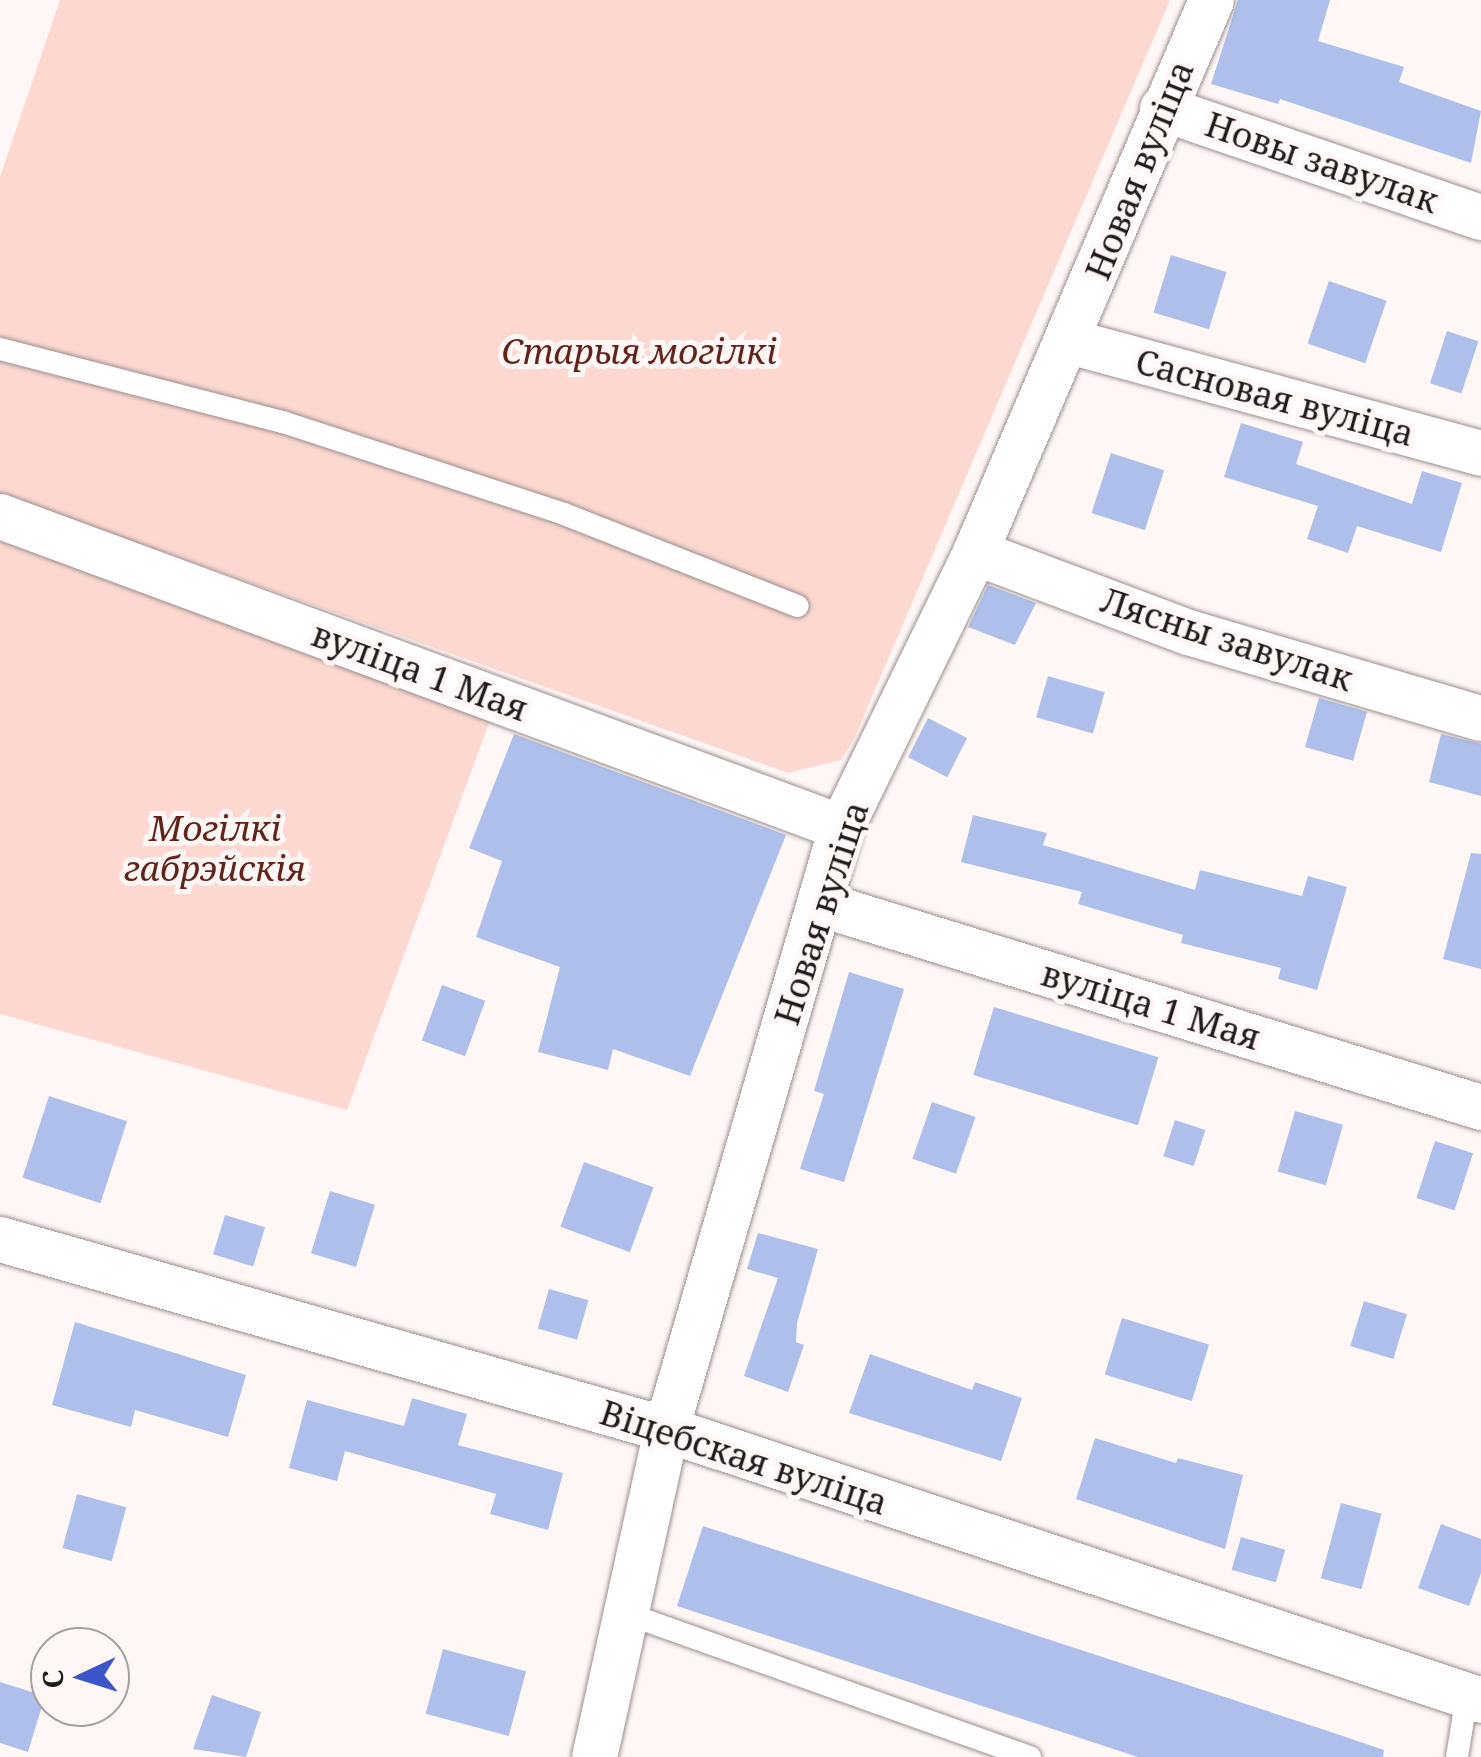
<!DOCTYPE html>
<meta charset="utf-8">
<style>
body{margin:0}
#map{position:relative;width:1481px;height:1757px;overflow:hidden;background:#fef7f6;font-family:"Noto Serif",serif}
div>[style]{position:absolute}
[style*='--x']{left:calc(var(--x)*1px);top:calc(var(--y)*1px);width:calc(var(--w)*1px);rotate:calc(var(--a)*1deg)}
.green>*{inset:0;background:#fcd8d1}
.building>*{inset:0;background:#aebfec;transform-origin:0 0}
.roads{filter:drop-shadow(0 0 2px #9c8d8b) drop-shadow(0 0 2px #9c8d8b)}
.lane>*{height:22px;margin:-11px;padding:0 11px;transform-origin:11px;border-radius:11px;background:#fff}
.street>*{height:45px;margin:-22.5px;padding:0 22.5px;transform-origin:22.5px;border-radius:22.5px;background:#fff}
span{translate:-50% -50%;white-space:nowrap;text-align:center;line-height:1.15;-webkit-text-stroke:10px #fef7f6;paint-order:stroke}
.street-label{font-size:35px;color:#201b1a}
.park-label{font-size:35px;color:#64231a;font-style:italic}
.north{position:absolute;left:30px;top:1627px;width:100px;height:100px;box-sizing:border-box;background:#fef7f6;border:2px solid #a59f9e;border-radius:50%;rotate:266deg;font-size:28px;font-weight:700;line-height:40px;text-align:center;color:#201b1a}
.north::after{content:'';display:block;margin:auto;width:35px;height:45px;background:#3b56c8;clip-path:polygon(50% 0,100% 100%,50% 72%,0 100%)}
</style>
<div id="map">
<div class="green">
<i style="clip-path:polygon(60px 0,1170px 0,854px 739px,841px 760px,788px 773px,0 494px,0 177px)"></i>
<i style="clip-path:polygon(0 541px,492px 715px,347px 1110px,0 1014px)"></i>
</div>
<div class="building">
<i style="clip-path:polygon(1238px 0,1330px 0,1318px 41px,1404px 67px,1399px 82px,1481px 111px,1471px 163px,1280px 99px,1278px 104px,1211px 84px)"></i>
<i style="left:1171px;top:255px;width:58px;height:60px;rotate:17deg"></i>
<i style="left:1329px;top:281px;width:61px;height:66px;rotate:19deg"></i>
<i style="left:1447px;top:331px;width:33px;height:55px;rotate:18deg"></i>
<i style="clip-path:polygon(1241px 423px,1303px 442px,1296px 464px,1412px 504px,1422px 471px,1462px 483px,1441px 552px,1357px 526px,1348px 553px,1307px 539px,1318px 506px,1224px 477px)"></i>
<i style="left:1111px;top:453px;width:56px;height:63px;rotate:18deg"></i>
<i style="clip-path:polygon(988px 585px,1036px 603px,1015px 645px,968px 627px)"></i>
<i style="left:1048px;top:676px;width:59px;height:43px;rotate:16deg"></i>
<i style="left:1319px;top:698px;width:50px;height:51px;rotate:16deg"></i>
<i style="left:928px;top:718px;width:44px;height:44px;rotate:27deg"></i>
<i style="clip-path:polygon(514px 734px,786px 835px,690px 1076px,613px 1049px,608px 1070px,538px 1052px,560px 967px,476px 937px,502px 861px,469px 848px)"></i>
<i style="clip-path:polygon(1441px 734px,1481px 744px,1481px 796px,1429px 782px)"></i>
<i style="clip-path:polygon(973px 815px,1047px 833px,1043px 845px,1195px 890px,1200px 870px,1302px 896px,1308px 876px,1347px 887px,1317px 990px,1278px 979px,1281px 968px,1181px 943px,1183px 935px,1078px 904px,1082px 892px,961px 862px)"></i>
<i style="clip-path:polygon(1471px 853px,1481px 854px,1481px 969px,1443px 959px)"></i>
<i style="clip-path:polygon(849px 972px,904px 989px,844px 1182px,800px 1169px,824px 1094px,814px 1091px)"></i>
<i style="left:442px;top:985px;width:46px;height:59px;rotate:20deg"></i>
<i style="left:994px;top:1007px;width:172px;height:71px;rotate:17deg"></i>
<i style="left:49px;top:1096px;width:82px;height:86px;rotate:18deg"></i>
<i style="left:932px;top:1102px;width:46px;height:60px;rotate:19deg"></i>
<i style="left:1295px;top:1111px;width:50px;height:63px;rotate:16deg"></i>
<i style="left:1175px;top:1120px;width:32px;height:38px;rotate:18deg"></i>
<i style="left:1435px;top:1141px;width:40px;height:60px;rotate:18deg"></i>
<i style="left:584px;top:1162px;width:74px;height:69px;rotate:20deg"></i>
<i style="left:330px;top:1191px;width:47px;height:65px;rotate:17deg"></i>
<i style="left:225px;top:1215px;width:42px;height:41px;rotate:17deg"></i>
<i style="clip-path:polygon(758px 1233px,818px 1249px,797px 1323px,796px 1342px,804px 1345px,788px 1392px,744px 1376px,778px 1278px,747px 1269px)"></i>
<i style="left:549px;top:1289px;width:41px;height:41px;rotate:16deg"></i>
<i style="left:1364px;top:1301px;width:45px;height:47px;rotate:17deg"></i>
<i style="left:1122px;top:1318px;width:91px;height:59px;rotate:17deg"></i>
<i style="clip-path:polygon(75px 1322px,246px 1375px,228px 1437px,135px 1410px,131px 1427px,52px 1405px)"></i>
<i style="clip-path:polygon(870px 1354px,972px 1390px,975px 1382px,1022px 1398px,1001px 1461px,849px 1413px)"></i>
<i style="clip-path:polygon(412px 1398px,467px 1414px,458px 1445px,563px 1473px,548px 1530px,490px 1514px,496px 1494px,345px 1451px,337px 1481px,289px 1468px,307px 1400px,404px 1426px)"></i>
<i style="clip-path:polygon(1095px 1438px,1176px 1463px,1178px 1458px,1243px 1475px,1225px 1549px,1076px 1499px)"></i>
<i style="left:77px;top:1494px;width:51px;height:56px;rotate:15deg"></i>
<i style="left:1341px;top:1503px;width:42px;height:78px;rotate:15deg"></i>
<i style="clip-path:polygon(1441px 1524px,1481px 1539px,1481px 1573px,1469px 1606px,1418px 1588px)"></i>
<i style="clip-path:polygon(703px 1526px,1325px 1730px,1384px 1750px,1383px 1757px,1138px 1757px,677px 1606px)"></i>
<i style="left:1241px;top:1537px;width:46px;height:34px;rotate:16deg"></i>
<i style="left:443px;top:1649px;width:86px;height:67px;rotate:15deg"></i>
<i style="clip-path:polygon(0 1682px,45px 1696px,28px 1752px,0 1743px)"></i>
<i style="clip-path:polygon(212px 1695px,261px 1712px,246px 1757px,193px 1749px)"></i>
</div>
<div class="roads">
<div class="lane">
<i style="--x:0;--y:349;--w:292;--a:14.5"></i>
<i style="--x:283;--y:422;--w:296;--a:18.1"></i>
<i style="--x:564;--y:514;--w:251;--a:21.5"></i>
<i style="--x:625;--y:1613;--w:430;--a:19.6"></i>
<i style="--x:1457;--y:1757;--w:63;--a:-80.8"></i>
</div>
<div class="street">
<i style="--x:1162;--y:108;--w:337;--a:18.9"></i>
<i style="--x:1069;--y:341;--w:427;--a:15.2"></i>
<i style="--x:0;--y:516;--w:897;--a:20.29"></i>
<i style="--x:975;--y:552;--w:228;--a:20.6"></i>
<i style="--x:1188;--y:632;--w:305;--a:16.4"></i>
<i style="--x:821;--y:904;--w:691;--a:17.1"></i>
<i style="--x:0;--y:1239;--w:693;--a:15.92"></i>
<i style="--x:666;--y:1429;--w:859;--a:18.39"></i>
<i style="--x:594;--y:1757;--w:336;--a:-77.6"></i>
<i style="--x:666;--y:1429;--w:627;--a:-73.79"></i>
<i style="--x:841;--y:827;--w:306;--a:-64"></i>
<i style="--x:975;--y:552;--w:600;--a:-66.85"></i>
</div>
</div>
<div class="street-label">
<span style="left:1322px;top:162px;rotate:19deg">Новы завулак</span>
<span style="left:1139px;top:170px;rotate:-68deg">Новая вуліца</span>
<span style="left:1275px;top:397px;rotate:15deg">Сасновая вуліца</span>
<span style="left:1227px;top:639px;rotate:18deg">Лясны завулак</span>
<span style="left:420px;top:671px;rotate:20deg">вуліца 1 Мая</span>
<span style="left:821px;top:913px;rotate:-72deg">Новая вуліца</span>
<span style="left:1151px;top:1005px;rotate:17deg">вуліца 1 Мая</span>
<span style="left:744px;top:1457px;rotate:18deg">Віцебская вуліца</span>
</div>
<div class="park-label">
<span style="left:639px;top:351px">Старыя могілкі</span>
<span style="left:215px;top:848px">Могілкі<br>габрэйскія</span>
</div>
<div class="north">С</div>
</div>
